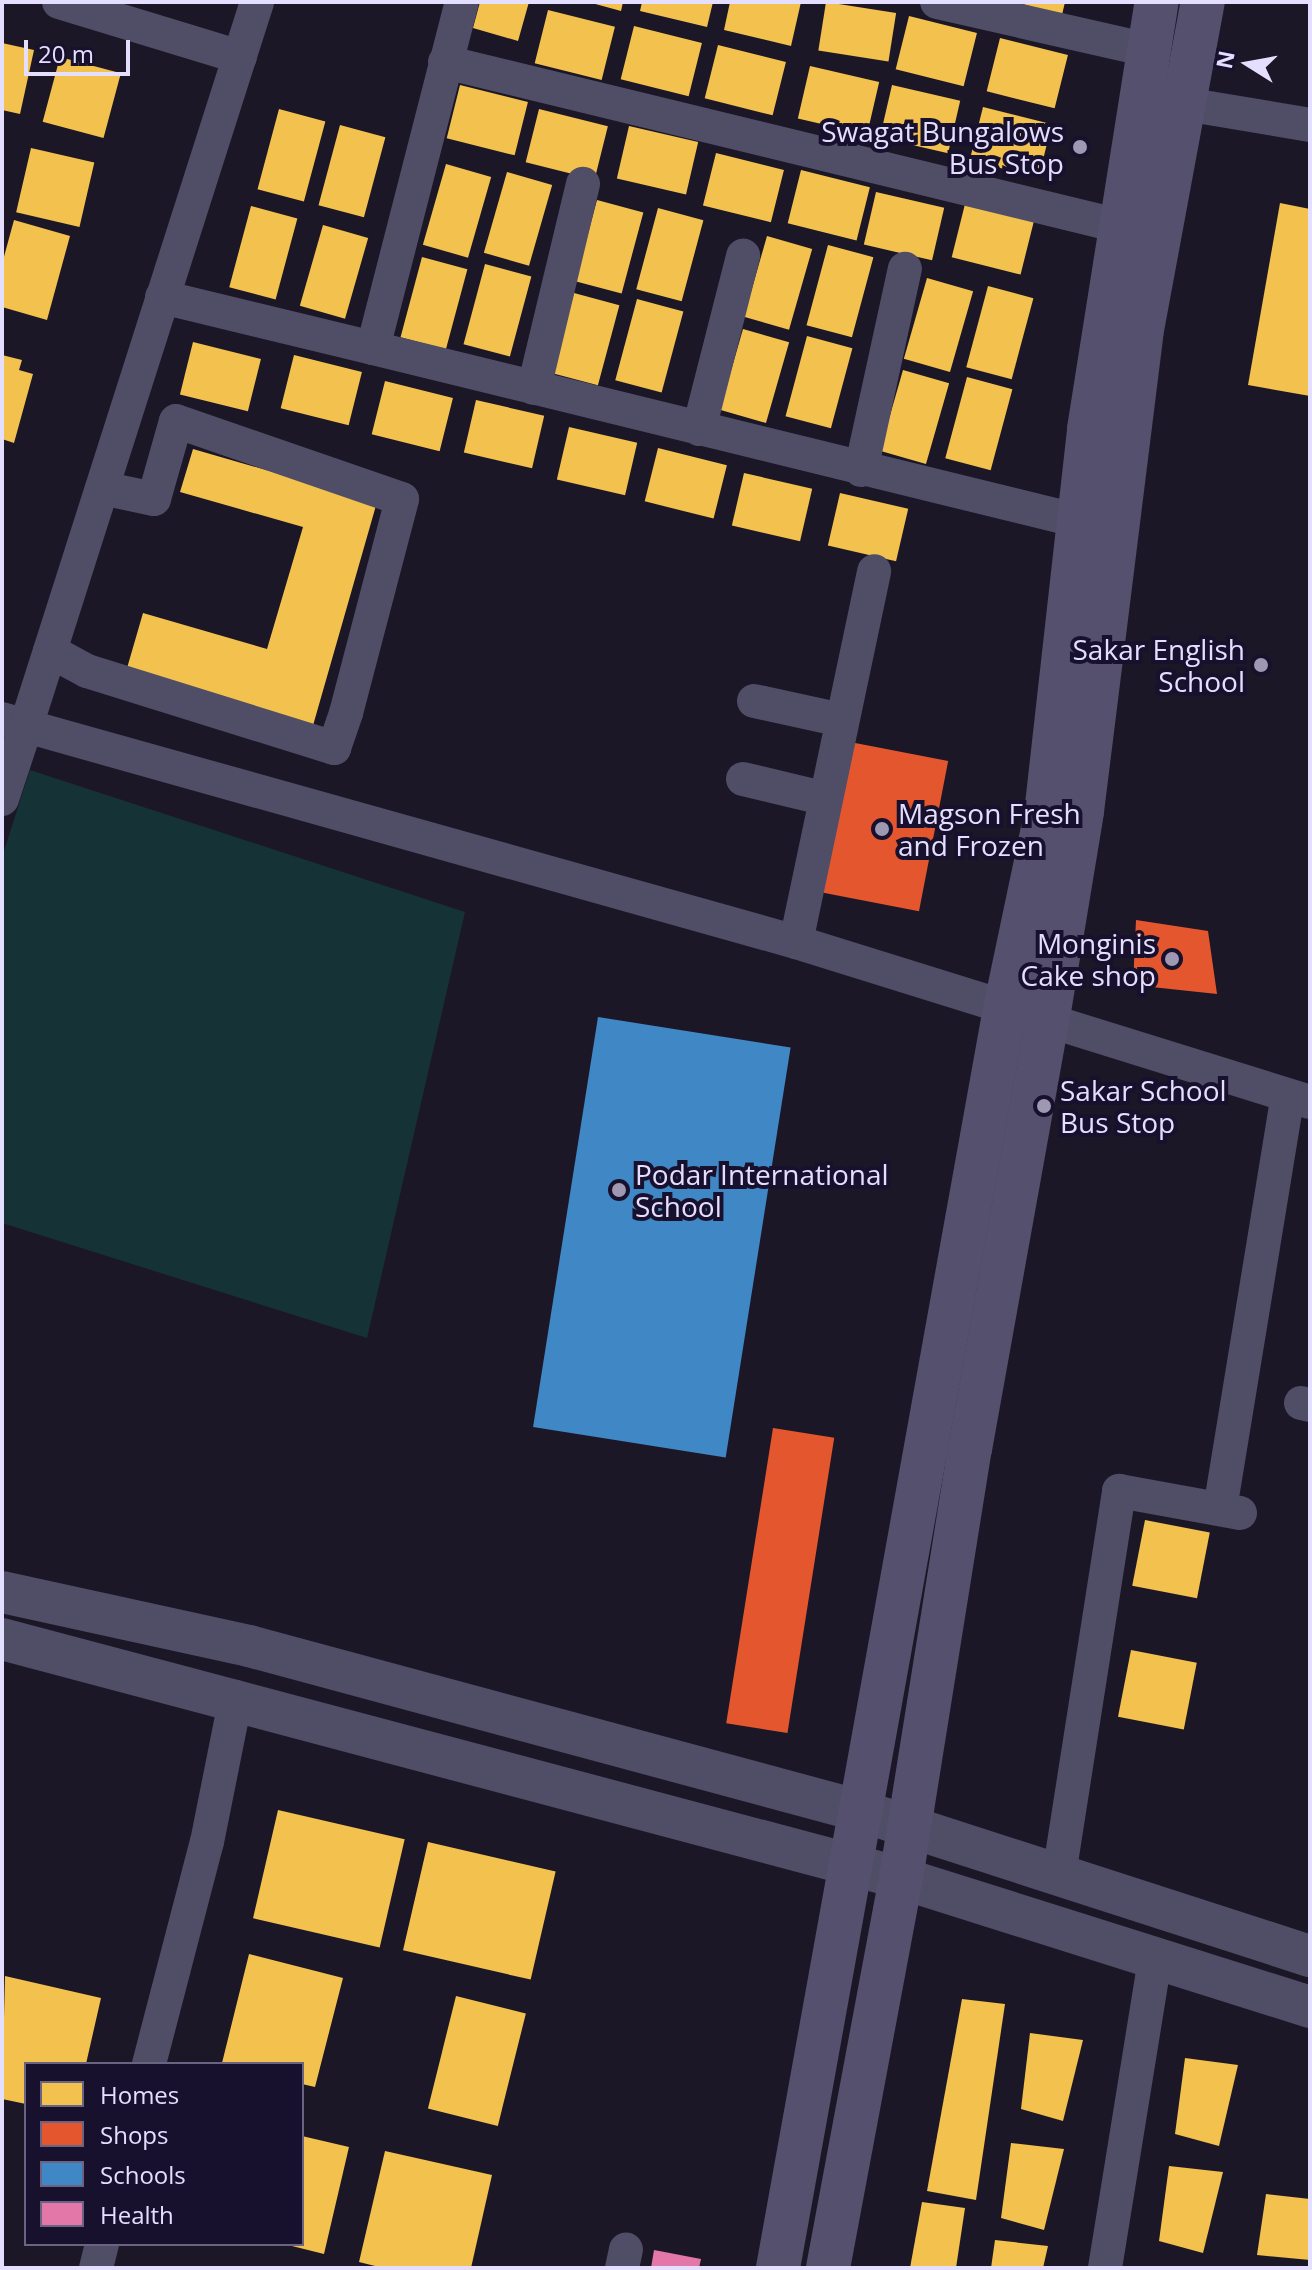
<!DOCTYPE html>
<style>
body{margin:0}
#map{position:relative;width:1312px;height:2270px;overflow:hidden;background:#1c1727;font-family:"Open Sans",sans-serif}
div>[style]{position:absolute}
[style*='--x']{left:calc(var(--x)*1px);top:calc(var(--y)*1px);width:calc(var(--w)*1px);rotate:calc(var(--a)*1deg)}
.green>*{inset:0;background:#153236}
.homes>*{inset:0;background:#f2c14e;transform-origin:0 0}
.shops>*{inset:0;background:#e4572e;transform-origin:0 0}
.schools>*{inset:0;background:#3f88c5;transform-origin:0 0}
.health>*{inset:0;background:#e377a8}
.minor>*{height:34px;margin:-17px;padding:0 17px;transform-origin:17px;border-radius:17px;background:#504d67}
.tertiary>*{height:42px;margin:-21px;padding:0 21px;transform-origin:21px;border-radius:21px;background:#504d67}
.secondary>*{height:44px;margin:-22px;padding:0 22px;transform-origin:22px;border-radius:22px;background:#54506d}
.dots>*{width:22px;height:22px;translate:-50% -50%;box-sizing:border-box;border:4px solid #18112d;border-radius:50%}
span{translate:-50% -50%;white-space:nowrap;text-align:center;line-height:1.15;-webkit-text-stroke:8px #18112d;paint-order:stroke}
.poi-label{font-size:28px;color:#e4deff}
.right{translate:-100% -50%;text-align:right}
.left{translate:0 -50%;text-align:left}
.frame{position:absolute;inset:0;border:4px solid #e4deff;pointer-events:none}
.legend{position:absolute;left:24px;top:2062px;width:280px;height:184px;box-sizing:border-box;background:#18112d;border:2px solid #6a6381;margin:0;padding:10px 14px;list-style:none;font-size:24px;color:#e4deff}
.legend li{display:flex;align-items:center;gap:16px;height:40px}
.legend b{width:40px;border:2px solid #6a6381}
.north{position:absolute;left:1208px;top:24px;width:80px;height:80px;-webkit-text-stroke:6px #18112d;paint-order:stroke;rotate:281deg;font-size:22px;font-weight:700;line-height:32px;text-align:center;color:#e4deff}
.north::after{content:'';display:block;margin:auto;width:28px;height:36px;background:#e4deff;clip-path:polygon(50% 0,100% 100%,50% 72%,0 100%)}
.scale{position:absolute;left:24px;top:40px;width:106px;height:36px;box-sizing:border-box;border:4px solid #e4deff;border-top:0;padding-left:10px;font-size:24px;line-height:28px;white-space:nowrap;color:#e4deff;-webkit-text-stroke:6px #18112d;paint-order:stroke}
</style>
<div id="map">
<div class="green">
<i style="clip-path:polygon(30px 770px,465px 912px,367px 1338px,2px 1223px,2px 857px)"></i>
</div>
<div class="homes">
<i style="clip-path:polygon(480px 2px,529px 2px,518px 41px,473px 28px)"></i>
<i style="clip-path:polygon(588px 2px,623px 2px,621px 11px)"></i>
<i style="clip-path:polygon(642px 2px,713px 2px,707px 27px,640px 11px)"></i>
<i style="clip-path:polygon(730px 2px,801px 2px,791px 46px,724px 30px)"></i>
<i style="left:826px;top:2px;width:71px;height:49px;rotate:9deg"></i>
<i style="clip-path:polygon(1015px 2px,1065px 2px,1062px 15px)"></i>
<i style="left:548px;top:10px;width:69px;height:55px;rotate:14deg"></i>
<i style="left:909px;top:16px;width:70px;height:55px;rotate:14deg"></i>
<i style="left:634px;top:26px;width:70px;height:55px;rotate:14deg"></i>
<i style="left:1000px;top:38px;width:70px;height:55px;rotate:14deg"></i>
<i style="clip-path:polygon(2px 43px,34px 50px,20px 114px,2px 110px)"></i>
<i style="left:718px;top:45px;width:70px;height:55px;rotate:14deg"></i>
<i style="left:60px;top:57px;width:63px;height:67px;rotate:15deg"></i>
<i style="left:810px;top:66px;width:71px;height:54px;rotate:13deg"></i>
<i style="left:460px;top:85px;width:70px;height:55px;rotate:14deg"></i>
<i style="left:892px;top:85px;width:70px;height:54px;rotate:13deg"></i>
<i style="left:983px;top:107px;width:71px;height:55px;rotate:14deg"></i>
<i style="left:279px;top:109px;width:48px;height:83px;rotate:15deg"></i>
<i style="left:539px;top:109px;width:71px;height:55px;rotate:14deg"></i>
<i style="left:340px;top:125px;width:47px;height:83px;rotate:15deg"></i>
<i style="left:629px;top:126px;width:71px;height:54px;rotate:13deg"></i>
<i style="left:31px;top:148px;width:65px;height:66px;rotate:13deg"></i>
<i style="left:716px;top:153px;width:70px;height:54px;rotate:14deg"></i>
<i style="left:446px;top:164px;width:47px;height:84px;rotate:16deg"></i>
<i style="left:801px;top:170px;width:71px;height:55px;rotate:14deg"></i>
<i style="left:507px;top:172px;width:47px;height:84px;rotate:16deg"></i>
<i style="left:876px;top:192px;width:70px;height:54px;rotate:13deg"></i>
<i style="left:597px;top:200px;width:48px;height:84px;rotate:15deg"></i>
<i style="clip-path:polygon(1280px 203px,1310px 209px,1310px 396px,1248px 385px)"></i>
<i style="left:965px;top:204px;width:71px;height:55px;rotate:14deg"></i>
<i style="left:251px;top:206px;width:48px;height:84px;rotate:15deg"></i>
<i style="left:658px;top:208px;width:47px;height:84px;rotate:15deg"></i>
<i style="clip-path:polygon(14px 220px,70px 236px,47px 320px,2px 307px,2px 264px)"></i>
<i style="left:323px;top:225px;width:47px;height:84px;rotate:16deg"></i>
<i style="left:767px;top:236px;width:47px;height:84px;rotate:16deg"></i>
<i style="left:828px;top:245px;width:47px;height:83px;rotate:15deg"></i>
<i style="left:422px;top:257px;width:47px;height:83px;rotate:15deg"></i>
<i style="left:485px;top:264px;width:48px;height:83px;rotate:15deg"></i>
<i style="left:927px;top:278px;width:48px;height:84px;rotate:16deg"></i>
<i style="left:988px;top:286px;width:47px;height:84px;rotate:15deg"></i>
<i style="left:574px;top:293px;width:47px;height:83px;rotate:15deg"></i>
<i style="left:637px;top:299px;width:48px;height:84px;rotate:15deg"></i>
<i style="left:743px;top:329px;width:48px;height:84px;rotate:16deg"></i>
<i style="left:807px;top:336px;width:47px;height:83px;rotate:15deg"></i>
<i style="left:193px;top:342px;width:70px;height:54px;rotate:14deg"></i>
<i style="clip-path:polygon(2px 355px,22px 360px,19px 370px,33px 374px,14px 443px,2px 439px)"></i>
<i style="left:294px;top:355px;width:70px;height:55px;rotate:14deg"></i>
<i style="left:903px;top:370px;width:48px;height:84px;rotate:16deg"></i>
<i style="left:967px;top:377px;width:47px;height:84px;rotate:15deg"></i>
<i style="left:385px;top:381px;width:70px;height:55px;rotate:14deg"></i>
<i style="left:476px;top:400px;width:70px;height:54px;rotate:13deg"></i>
<i style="left:569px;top:427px;width:70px;height:54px;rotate:13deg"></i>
<i style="left:658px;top:448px;width:71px;height:55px;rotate:14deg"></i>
<i style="clip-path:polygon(193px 449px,377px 502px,312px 729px,125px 675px,143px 613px,267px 649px,303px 527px,180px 492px)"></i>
<i style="left:744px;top:473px;width:70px;height:54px;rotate:13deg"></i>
<i style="left:840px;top:493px;width:70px;height:54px;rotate:13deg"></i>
<i style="left:1145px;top:1520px;width:66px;height:67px;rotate:11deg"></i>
<i style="left:1131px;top:1650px;width:67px;height:68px;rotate:11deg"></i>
<i style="left:278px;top:1810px;width:130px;height:111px;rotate:13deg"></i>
<i style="left:428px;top:1842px;width:131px;height:111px;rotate:13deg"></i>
<i style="clip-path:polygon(249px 1954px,343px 1978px,315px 2087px,302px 2084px,302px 2064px,222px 2063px)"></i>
<i style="clip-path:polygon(5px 1976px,101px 1998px,86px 2064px,26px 2064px,26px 2104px,2px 2099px)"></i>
<i style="left:456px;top:1996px;width:72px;height:116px;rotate:14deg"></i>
<i style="clip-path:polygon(962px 1999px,1005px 2004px,976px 2200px,927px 2191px)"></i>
<i style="clip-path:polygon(1030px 2033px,1083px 2040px,1063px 2121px,1021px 2109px)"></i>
<i style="clip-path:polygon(1185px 2058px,1238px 2065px,1219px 2146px,1175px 2134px)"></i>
<i style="clip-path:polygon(302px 2136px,349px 2147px,324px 2254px,288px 2245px,302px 2244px)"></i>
<i style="clip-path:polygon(1011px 2143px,1064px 2149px,1044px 2230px,1001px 2218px)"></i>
<i style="clip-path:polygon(385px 2151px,492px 2175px,471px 2268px,383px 2268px,359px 2262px)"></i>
<i style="clip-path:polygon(1169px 2166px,1223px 2172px,1203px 2253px,1159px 2241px)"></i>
<i style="clip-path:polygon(1266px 2194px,1310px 2199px,1310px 2260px,1257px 2255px)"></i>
<i style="clip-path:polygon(922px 2202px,965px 2208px,956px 2268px,910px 2268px)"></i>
<i style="clip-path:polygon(995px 2240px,1048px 2246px,1043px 2268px,991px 2268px)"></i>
</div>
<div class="shops">
<i style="left:850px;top:742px;width:100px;height:153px;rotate:11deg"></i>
<i style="clip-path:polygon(1136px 920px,1208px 931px,1217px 994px,1133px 985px)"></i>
<i style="left:773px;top:1428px;width:62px;height:299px;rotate:9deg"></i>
</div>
<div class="schools">
<i style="left:598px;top:1017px;width:195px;height:415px;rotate:9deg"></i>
</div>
<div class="health">
<i style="clip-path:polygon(654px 2250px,701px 2259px,699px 2268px,651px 2268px)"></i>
</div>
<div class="minor">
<i style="--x:59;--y:2;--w:189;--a:16.9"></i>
<i style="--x:937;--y:2;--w:216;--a:12.8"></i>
<i style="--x:445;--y:62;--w:695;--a:13.66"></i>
<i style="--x:1161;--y:100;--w:151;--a:9.5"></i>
<i style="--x:162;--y:297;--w:217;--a:13.6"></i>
<i style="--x:373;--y:348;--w:357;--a:-75.6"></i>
<i style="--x:373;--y:348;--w:727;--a:13.77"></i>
<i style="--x:534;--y:388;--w:210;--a:-76.5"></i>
<i style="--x:699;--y:429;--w:179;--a:-75.7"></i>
<i style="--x:861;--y:470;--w:206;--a:-77.7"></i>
<i style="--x:50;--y:651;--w:42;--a:28.4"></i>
<i style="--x:87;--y:671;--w:259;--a:17.3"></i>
<i style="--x:334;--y:748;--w:37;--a:-71"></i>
<i style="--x:346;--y:713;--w:221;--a:-75.3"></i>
<i style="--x:402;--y:499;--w:239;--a:-161"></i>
<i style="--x:176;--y:421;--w:81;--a:105.8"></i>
<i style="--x:154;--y:499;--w:53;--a:-168.1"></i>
<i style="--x:754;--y:701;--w:90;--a:12.2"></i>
<i style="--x:2;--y:719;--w:25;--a:16"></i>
<i style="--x:26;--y:726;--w:760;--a:-72.3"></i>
<i style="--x:743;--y:779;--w:85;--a:13.5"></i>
<i style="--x:2;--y:799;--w:77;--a:-71.8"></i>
<i style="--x:26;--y:726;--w:800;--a:15.67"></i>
<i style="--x:796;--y:942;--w:538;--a:17.29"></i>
<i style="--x:796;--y:942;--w:379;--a:-78.1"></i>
<i style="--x:1301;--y:1403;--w:9;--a:13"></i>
<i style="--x:1223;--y:1491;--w:400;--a:-80.7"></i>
<i style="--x:1059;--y:1875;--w:389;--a:-81.1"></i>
<i style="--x:1119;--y:1491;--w:123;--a:10.3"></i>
<i style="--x:149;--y:2064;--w:229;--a:-75.4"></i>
<i style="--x:207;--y:1842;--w:148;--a:-78.7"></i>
<i style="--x:96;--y:2268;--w:25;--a:-76"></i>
<i style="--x:622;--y:2268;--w:19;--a:-78"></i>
<i style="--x:1105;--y:2268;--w:314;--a:-80.8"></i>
</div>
<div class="tertiary">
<i style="--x:2;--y:1592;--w:253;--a:12.3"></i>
<i style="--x:249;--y:1646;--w:637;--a:15.11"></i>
<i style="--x:864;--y:1812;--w:469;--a:17.9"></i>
<i style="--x:2;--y:1639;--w:930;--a:14.89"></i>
<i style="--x:901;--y:1878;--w:429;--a:17.5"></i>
</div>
<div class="secondary">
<i style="--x:778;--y:2268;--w:1279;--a:-79.78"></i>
<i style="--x:1005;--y:1009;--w:199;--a:-78.1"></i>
<i style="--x:1046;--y:814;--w:387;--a:-83.6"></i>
<i style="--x:1089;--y:429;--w:432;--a:-81"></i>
<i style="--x:828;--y:2268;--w:397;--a:-79.4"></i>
<i style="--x:901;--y:1878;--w:435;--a:-80.9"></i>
<i style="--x:970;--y:1449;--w:439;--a:-79.8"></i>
<i style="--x:1048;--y:1017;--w:209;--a:-80.6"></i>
<i style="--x:1082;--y:811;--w:480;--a:-82.9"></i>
<i style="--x:1141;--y:335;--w:339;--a:-79.5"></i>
</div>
<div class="dots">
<i style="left:1080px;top:147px;background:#9e98b3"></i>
<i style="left:1261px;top:665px;background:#9e98b3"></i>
<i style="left:882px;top:829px;background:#9e98b3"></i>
<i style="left:1172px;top:959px;background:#9e98b3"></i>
<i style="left:1044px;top:1106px;background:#9e98b3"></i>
<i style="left:619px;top:1190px;background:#9e98b3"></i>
</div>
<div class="poi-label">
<span class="right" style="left:1064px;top:147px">Swagat Bungalows<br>Bus Stop</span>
<span class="right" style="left:1245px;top:665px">Sakar English<br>School</span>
<span class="left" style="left:898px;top:829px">Magson Fresh<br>and Frozen</span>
<span class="right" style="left:1156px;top:959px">Monginis<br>Cake shop</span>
<span class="left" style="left:1060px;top:1106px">Sakar School<br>Bus Stop</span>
<span class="left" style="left:635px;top:1190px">Podar International<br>School</span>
</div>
<div class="frame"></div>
<ul class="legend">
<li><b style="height:22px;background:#f2c14e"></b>Homes</li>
<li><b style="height:22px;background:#e4572e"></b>Shops</li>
<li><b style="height:22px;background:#3f88c5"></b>Schools</li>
<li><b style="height:22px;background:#e377a8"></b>Health</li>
</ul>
<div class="north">N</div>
<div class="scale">20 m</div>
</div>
